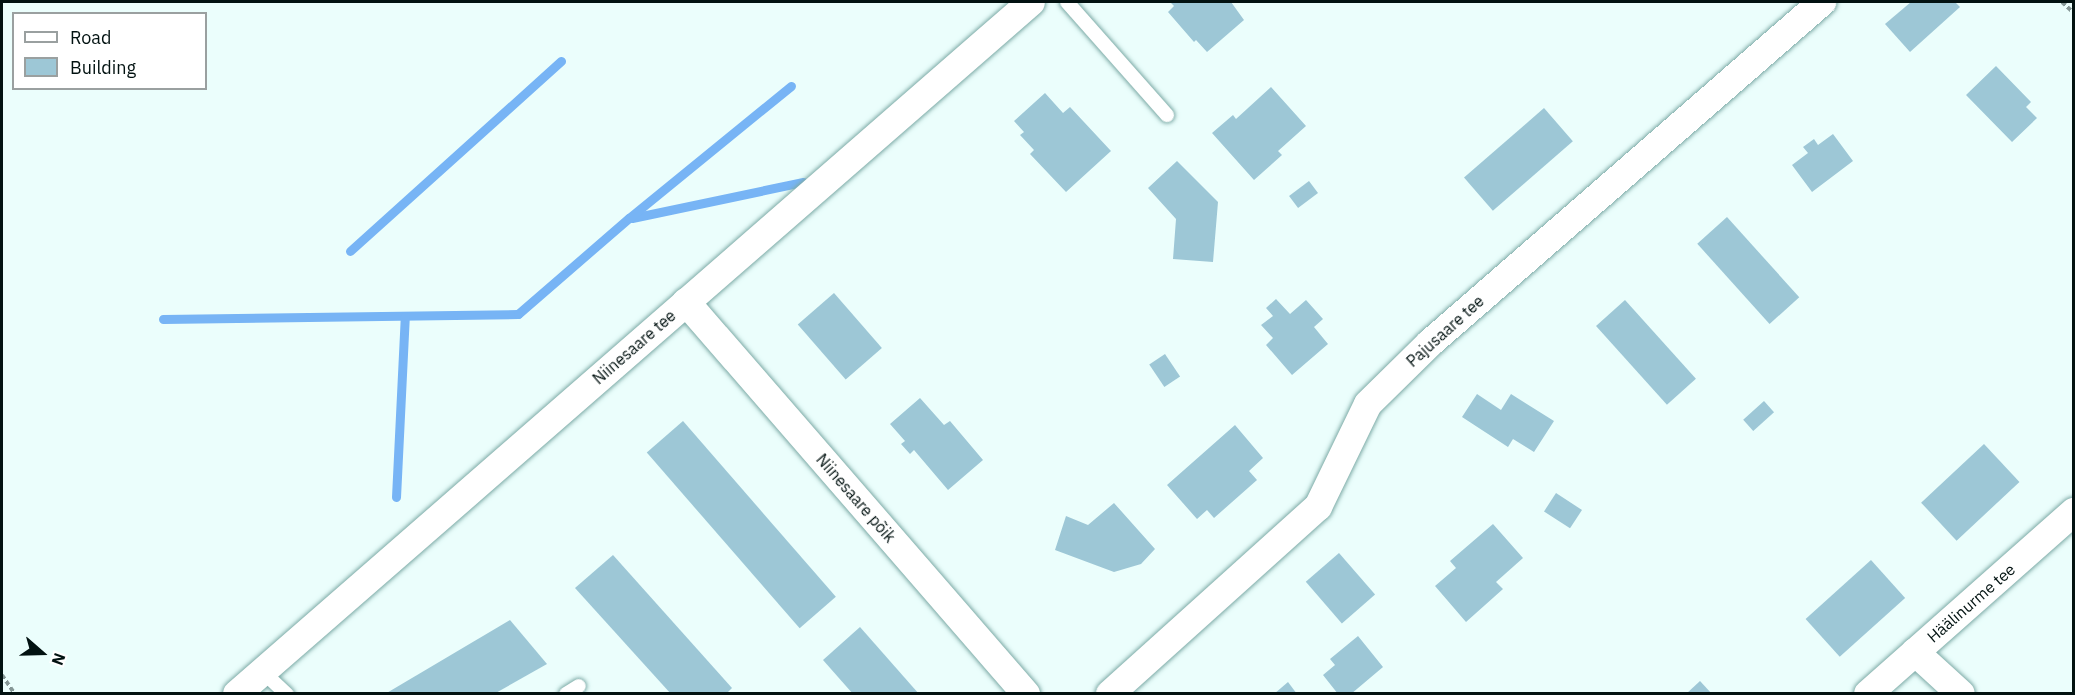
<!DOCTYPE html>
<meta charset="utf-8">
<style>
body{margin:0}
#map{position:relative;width:2075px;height:695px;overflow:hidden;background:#ebfefc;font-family:"IBM Plex Sans",sans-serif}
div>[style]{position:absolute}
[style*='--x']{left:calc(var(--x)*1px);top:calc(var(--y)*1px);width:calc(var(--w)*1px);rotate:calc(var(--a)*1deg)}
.stream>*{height:9px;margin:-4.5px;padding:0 4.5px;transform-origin:4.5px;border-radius:4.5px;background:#77b4f5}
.building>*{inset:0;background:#9dc7d6;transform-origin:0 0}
.path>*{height:4px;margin-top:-2px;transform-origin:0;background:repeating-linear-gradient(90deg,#859796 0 4.5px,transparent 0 7.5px)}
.roads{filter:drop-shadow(0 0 2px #7caaa6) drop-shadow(0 0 2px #7caaa6)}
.service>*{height:14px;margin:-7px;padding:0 7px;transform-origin:7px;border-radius:7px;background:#fff}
.minor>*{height:28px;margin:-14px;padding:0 14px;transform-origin:14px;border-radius:14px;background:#fff}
span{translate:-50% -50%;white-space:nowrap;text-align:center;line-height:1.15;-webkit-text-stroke:5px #fff;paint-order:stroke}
.street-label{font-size:16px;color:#021211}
.frame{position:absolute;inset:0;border:3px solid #021211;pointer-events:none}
.legend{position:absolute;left:12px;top:12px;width:195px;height:78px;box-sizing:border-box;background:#fff;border:2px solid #9aa0a0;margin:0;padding:8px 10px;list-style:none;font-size:18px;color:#021211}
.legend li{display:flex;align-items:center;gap:12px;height:30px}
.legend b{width:30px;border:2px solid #9aa0a0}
.north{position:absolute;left:12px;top:623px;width:60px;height:60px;-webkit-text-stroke:4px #fff;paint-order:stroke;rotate:110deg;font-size:16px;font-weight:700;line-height:24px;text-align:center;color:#021211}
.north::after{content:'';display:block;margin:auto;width:21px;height:27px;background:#021211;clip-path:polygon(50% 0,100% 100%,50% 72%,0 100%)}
</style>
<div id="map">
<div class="stream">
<i style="--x:632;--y:218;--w:175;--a:-11.9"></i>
<i style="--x:350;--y:251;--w:284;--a:-42"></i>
<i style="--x:163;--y:319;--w:355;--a:-0.8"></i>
<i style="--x:518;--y:314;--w:147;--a:-40.9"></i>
<i style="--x:629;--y:218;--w:209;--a:-39.2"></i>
<i style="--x:396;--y:497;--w:181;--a:-87.2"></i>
</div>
<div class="building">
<i style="clip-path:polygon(1170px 2px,1231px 2px,1244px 20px,1207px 52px,1196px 40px,1194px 42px,1168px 12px,1174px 6px)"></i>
<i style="clip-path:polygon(1911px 2px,1955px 2px,1960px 7px,1910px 52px,1885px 24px)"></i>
<i style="clip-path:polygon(1996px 66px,2031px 102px,2026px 107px,2037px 118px,2012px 142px,1966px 95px)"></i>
<i style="clip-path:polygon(1271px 87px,1306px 126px,1278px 151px,1282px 155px,1254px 180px,1212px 133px,1233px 115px,1236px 119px)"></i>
<i style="clip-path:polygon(1045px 93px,1063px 113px,1070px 107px,1111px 151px,1066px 192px,1030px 154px,1034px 150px,1020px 135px,1024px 132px,1014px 121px)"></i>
<i style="left:1544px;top:108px;width:44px;height:106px;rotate:49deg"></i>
<i style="clip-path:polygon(1833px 134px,1853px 161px,1812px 192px,1792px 165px,1808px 153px,1803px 147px,1814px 139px,1818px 145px)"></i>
<i style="clip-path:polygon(1177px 161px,1218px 202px,1213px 262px,1173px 259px,1176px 219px,1148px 188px)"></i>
<i style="left:1309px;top:181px;width:15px;height:25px;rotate:53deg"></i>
<i style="left:1727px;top:217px;width:108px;height:40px;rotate:48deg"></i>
<i style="left:834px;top:293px;width:73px;height:48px;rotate:49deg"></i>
<i style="clip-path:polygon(1276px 299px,1290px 314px,1306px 300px,1323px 319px,1314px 327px,1328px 344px,1292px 375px,1266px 345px,1273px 338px,1261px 325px,1273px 316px,1266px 308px)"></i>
<i style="left:1625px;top:300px;width:106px;height:39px;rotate:48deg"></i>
<i style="left:1165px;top:354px;width:27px;height:19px;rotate:56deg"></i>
<i style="clip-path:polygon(1477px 394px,1501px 410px,1511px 394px,1554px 421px,1534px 452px,1513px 439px,1508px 447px,1462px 417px)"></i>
<i style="clip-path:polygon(920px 398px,944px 425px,950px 421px,983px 460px,948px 490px,914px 450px,910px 454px,901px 444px,905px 441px,890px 424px)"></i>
<i style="left:1764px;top:401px;width:15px;height:28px;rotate:48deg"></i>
<i style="left:683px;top:421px;width:233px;height:48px;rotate:49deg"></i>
<i style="clip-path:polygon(1235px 425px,1263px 458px,1249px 471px,1257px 480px,1214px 518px,1207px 510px,1197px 519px,1167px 485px)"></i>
<i style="left:1984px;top:444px;width:52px;height:86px;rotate:47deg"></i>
<i style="left:1556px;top:493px;width:31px;height:22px;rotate:33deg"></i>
<i style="clip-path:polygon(1114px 503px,1155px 549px,1141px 564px,1114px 572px,1055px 550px,1066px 516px,1088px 525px)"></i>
<i style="clip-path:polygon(1493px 524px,1523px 558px,1496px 582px,1503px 589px,1466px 622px,1435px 586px,1456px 568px,1450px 561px)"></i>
<i style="left:1339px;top:553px;width:55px;height:44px;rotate:49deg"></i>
<i style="clip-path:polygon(613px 555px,732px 688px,726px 694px,671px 694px,575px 588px)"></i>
<i style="left:1871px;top:560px;width:51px;height:88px;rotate:48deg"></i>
<i style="clip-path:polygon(510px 620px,547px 664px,494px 694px,385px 694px)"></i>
<i style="clip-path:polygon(860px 627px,919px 694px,853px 694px,823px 660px)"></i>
<i style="clip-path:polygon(1358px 636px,1383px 667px,1351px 694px,1338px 694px,1323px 675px,1335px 665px,1330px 659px)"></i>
<i style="clip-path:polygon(1700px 681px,1712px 694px,1686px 694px)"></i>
<i style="clip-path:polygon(1288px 682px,1297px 694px,1274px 694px)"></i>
</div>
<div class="path">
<i style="--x:2062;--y:2;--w:16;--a:43"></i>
<i style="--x:2;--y:675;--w:23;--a:56"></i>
</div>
<div class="roads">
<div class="service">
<i style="--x:1067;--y:2;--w:151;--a:48.5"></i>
<i style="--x:263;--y:672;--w:33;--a:43"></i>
<i style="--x:566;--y:694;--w:15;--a:-32"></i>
</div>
<div class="minor">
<i style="--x:686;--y:302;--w:519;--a:49.06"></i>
<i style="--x:1915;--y:652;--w:62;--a:42.4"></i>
<i style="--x:237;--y:694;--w:1053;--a:-41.07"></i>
<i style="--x:1110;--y:694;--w:280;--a:-42"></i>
<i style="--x:1318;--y:507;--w:114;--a:-64.1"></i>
<i style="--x:1368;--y:404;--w:87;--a:-44.5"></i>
<i style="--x:1430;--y:343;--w:520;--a:-41.02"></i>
<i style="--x:1868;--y:694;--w:275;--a:-41.5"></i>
</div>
</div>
<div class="street-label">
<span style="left:1445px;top:331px;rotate:-42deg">Pajusaare tee</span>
<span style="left:634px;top:347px;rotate:-41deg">Niinesaare tee</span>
<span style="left:856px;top:498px;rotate:49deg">Niinesaare põik</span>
<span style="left:1971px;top:603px;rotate:-41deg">Häälinurme tee</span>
</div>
<div class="frame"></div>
<ul class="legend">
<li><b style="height:8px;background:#fff"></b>Road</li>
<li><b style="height:16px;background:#9dc7d6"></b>Building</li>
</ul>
<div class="north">N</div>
</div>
